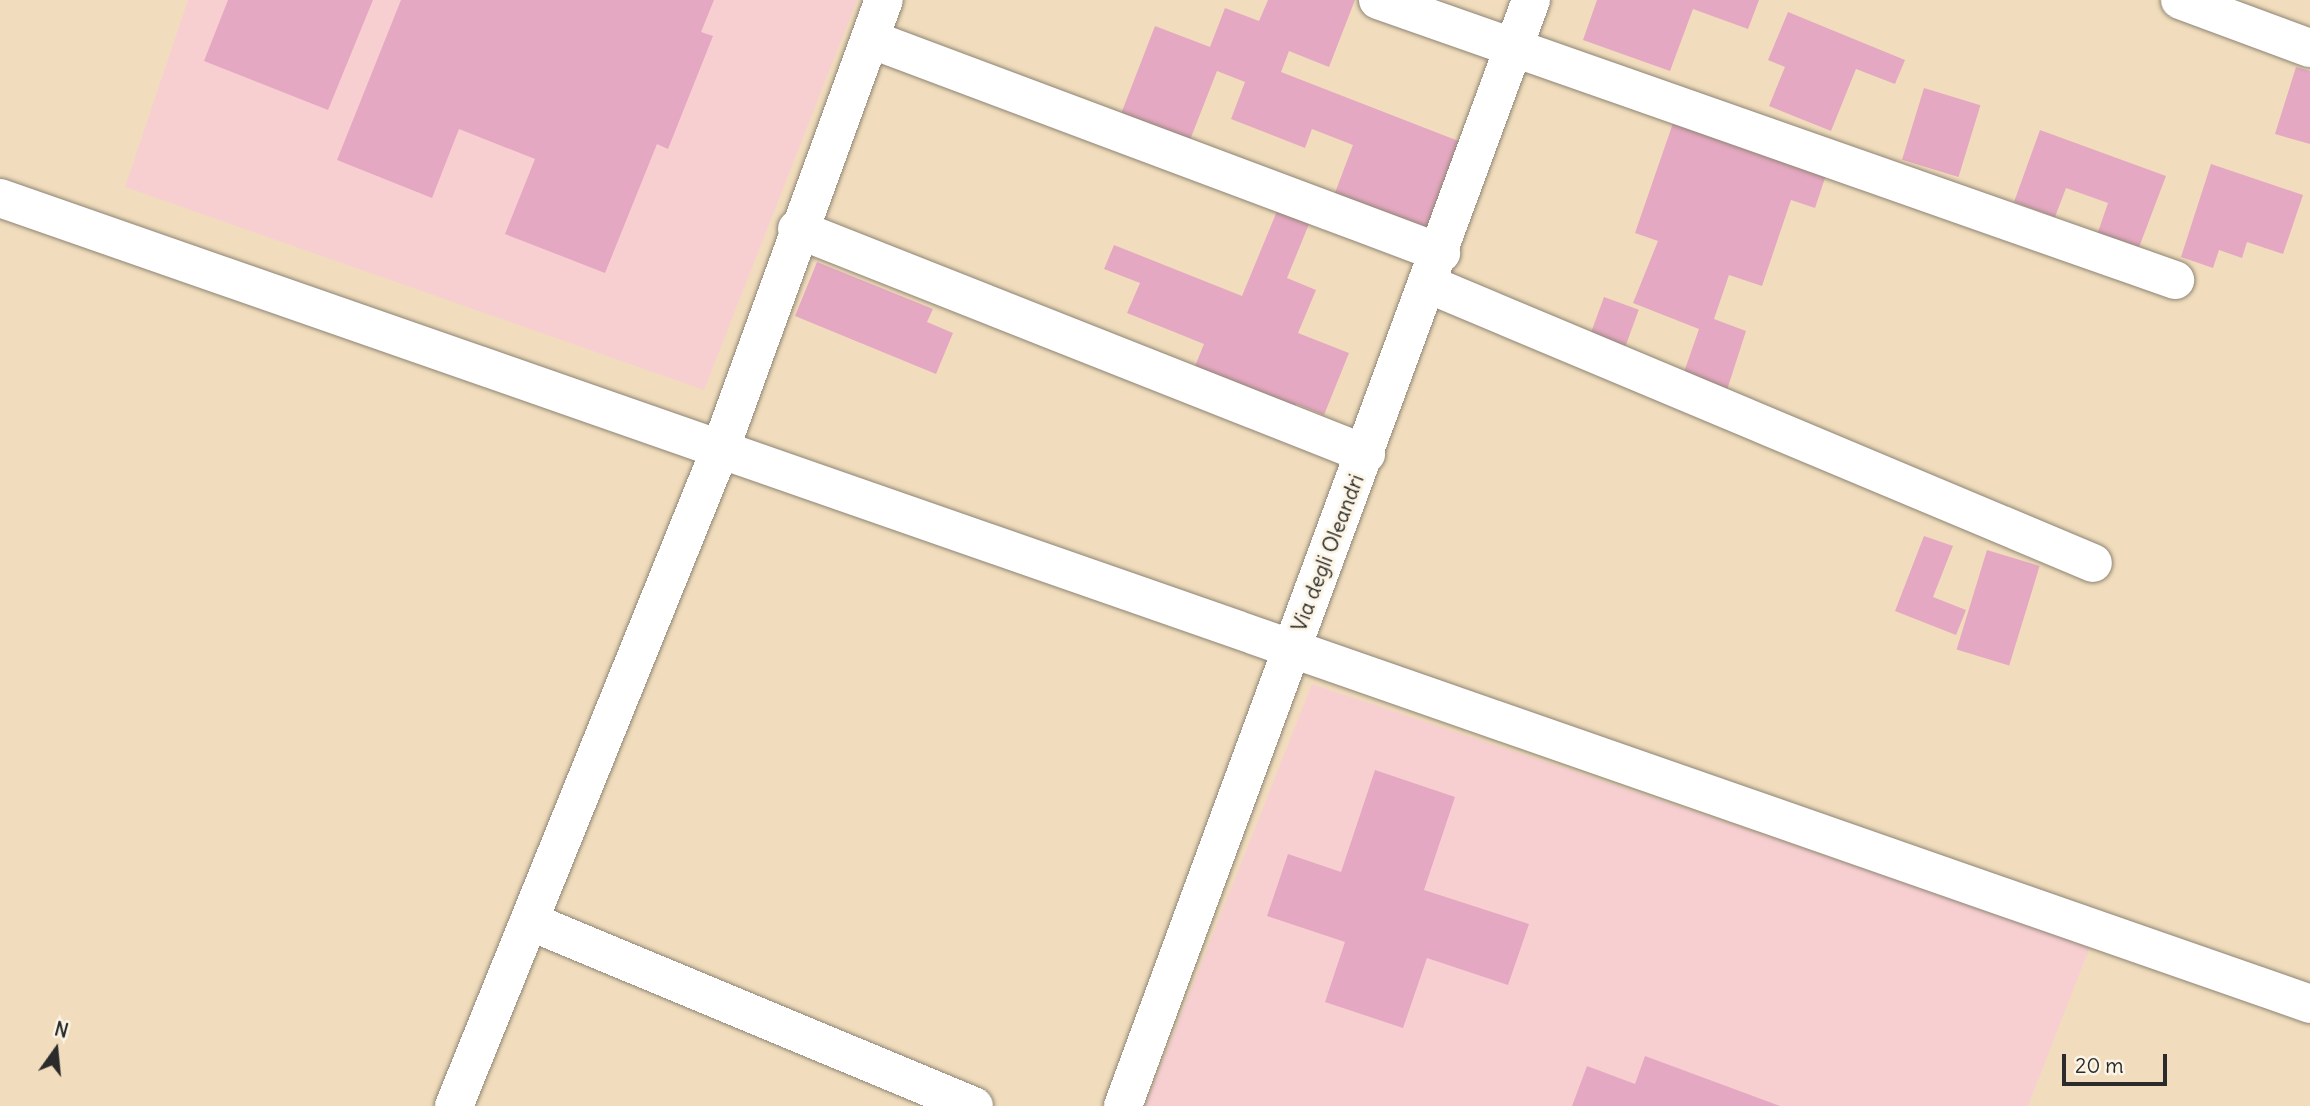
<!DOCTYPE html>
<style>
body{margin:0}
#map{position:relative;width:2310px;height:1106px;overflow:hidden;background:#f1ddbd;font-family:Delius,sans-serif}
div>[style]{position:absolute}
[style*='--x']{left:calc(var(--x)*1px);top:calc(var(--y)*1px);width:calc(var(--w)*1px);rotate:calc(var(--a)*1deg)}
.built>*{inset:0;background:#f7cfd1}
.building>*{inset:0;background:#e5a8c2;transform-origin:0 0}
.roads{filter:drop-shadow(0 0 2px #8e8474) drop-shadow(0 0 2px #8e8474)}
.minor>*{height:38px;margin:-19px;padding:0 19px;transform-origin:19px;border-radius:19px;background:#fff}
span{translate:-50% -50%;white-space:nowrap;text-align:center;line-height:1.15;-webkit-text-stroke:6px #fcf5e5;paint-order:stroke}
.street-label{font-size:21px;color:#2b2b2b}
.north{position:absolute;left:21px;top:1015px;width:70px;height:70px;-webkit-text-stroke:5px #fcf5e5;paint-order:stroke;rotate:15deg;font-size:19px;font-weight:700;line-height:28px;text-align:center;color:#2b2b2b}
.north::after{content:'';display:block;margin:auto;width:24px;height:32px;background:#2b2b2b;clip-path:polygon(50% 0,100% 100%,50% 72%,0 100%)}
.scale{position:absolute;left:2062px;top:1054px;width:105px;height:32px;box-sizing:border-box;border:4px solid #2b2b2b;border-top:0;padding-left:9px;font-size:21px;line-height:24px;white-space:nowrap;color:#2b2b2b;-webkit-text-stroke:5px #fcf5e5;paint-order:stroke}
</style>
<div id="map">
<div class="built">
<i style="clip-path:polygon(188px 0,857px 0,704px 390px,125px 187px)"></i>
<i style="clip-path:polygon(1312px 684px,2091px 944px,2028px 1106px,1145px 1106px)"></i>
</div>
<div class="building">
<i style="clip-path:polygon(228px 0,373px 0,328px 110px,204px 61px)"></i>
<i style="clip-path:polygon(401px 0,714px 0,701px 32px,713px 36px,668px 149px,657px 144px,605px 273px,505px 234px,535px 159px,459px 129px,432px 198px,337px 160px)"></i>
<i style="clip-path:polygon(1268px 0,1355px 0,1329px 67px,1289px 51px,1281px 72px,1461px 142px,1425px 234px,1333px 198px,1353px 145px,1312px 129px,1305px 148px,1231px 119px,1245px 82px,1217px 71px,1188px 145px,1119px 119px,1155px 26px,1210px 47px,1225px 8px,1259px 21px)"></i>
<i style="clip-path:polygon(1597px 0,1759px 0,1748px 29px,1693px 9px,1670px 71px,1583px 40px)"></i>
<i style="clip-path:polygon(1788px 12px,1905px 60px,1895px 84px,1856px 69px,1831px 131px,1769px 106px,1785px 67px,1768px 60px)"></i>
<i style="clip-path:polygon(2296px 67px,2310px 71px,2310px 144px,2275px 134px)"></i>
<i style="left:1924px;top:88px;width:59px;height:75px;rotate:17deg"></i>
<i style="clip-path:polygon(1673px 123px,1826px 175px,1815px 208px,1791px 200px,1762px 286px,1729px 275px,1714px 319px,1746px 331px,1727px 390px,1683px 375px,1699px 329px,1633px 303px,1658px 241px,1635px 233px)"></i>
<i style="clip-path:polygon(2040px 130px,2166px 176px,2138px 250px,2097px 235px,2108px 203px,2066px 188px,2055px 217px,2014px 202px)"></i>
<i style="clip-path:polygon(2211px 164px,2303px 195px,2283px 254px,2247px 242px,2242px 258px,2219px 250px,2213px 268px,2181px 257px)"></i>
<i style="clip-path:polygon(1277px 211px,1309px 224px,1287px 278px,1316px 290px,1298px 333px,1349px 353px,1324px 415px,1296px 404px,1293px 412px,1193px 371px,1204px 344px,1127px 313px,1140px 283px,1104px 269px,1114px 245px,1242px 296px)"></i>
<i style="clip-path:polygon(817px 262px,933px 309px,927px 322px,953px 333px,936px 374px,795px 316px)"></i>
<i style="left:1604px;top:297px;width:37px;height:40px;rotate:20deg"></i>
<i style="clip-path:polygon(1924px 536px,1953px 546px,1933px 597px,1966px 610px,1956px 635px,1895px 611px)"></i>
<i style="left:1987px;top:550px;width:55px;height:104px;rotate:17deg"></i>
<i style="clip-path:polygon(1375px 770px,1455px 797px,1424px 890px,1529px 924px,1508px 985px,1427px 958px,1403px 1028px,1325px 1002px,1345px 942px,1267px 916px,1288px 854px,1341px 872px)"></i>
<i style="clip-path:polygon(1645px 1056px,1780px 1106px,1572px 1106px,1587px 1066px,1635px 1084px)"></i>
</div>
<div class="roads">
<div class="minor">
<i style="--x:1378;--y:0;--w:845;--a:19.36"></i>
<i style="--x:2180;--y:0;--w:139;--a:20.3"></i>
<i style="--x:870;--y:39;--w:610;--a:20.55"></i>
<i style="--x:0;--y:198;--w:2447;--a:19.23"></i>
<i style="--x:797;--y:229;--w:612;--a:21.58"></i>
<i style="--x:1428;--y:284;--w:721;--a:22.76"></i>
<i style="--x:529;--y:921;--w:482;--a:22.6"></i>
<i style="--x:454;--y:1106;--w:708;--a:-67.93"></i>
<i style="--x:720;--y:450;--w:479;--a:-70"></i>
<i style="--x:1123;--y:1106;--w:1179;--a:-69.75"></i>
</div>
</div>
<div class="street-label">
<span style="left:1328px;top:553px;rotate:-69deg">Via degli Oleandri</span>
</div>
<div class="north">N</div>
<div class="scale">20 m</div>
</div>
